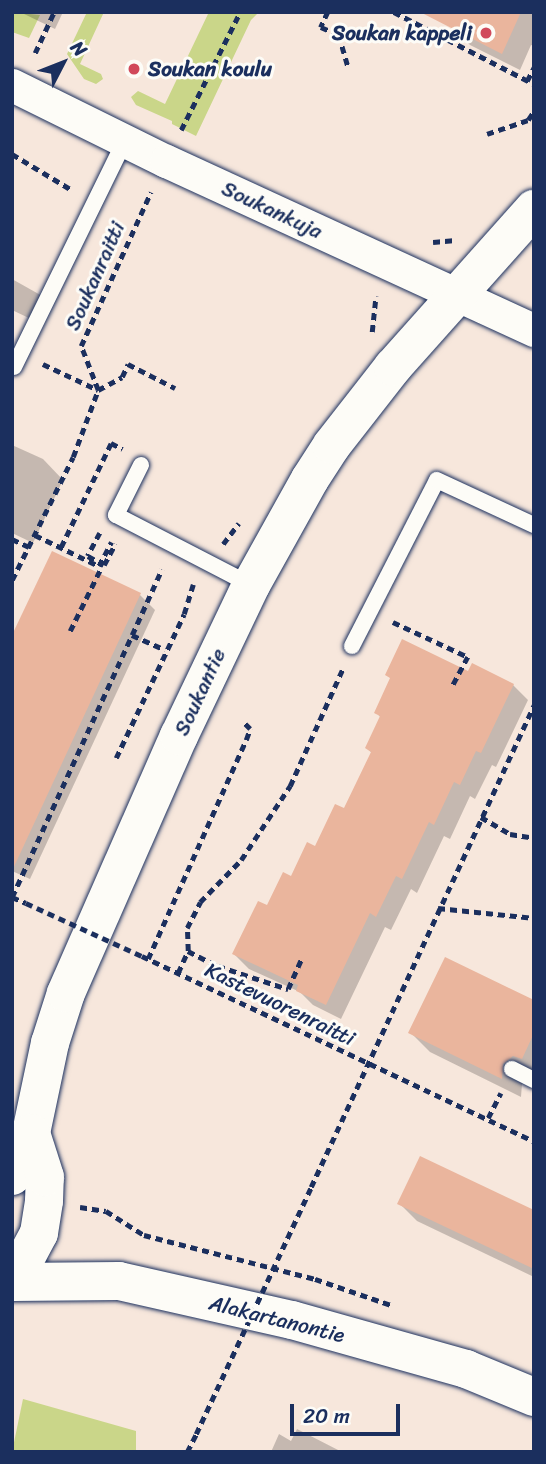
<!DOCTYPE html>
<style>
body{margin:0}
#map{position:relative;width:546px;height:1464px;overflow:hidden;background:#f7e7dc;font-family:Sriracha,sans-serif}
div>[style]{position:absolute}
[style*='--x']{left:calc(var(--x)*1px);top:calc(var(--y)*1px);width:calc(var(--w)*1px);rotate:calc(var(--a)*1deg)}
.green>*{inset:0;background:#cad689}
.shadow>*{inset:0;background:#0003}
.building>*{inset:0;background:#eab59d}
.path>*{height:4.5px;margin-top:-2.25px;transform-origin:0;background:repeating-linear-gradient(90deg,#1b2f5e 0 7px,transparent 0 12px)}
.roads{filter:drop-shadow(0 0 2px #1b2f5e) drop-shadow(0 0 2px #1b2f5e)}
.lane>*{height:16px;margin:-8px;padding:0 8px;transform-origin:8px;border-radius:8px;background:#fdfcf7}
.street>*{height:33px;margin:-16.5px;padding:0 16.5px;transform-origin:16.5px;border-radius:16.5px;background:#fdfcf7}
.secondary>*{height:38px;margin:-19px;padding:0 19px;transform-origin:19px;border-radius:19px;background:#fdfcf7}
.path-bridge>*{height:4.5px;margin-top:-2.25px;transform-origin:0;background:repeating-linear-gradient(90deg,#1b2f5e 0 7px,transparent 0 12px)}
.dots>*{width:19px;height:19px;translate:-50% -50%;box-sizing:border-box;border:4px solid #fdfcf7;border-radius:50%}
span{translate:-50% -50%;white-space:nowrap;text-align:center;line-height:1.15;-webkit-text-stroke:6px #fdfcf7;paint-order:stroke}
.poi-label{font-size:21px;color:#1b2f5e;font-weight:700}
.right{translate:-100% -50%;text-align:right}
.left{translate:0 -50%;text-align:left}
.street-label{font-size:21px;color:#1b2f5e}
.frame{position:absolute;inset:0;border:14px solid #1b2f5e;pointer-events:none}
.north{position:absolute;left:28px;top:28px;width:70px;height:70px;-webkit-text-stroke:5px #fdfcf7;paint-order:stroke;rotate:48deg;font-size:19px;font-weight:700;line-height:28px;text-align:center;color:#1b2f5e}
.north::after{content:'';display:block;margin:auto;width:24px;height:32px;background:#1b2f5e;clip-path:polygon(50% 0,100% 100%,50% 72%,0 100%)}
.scale{position:absolute;left:290px;top:1404px;width:110px;height:32px;box-sizing:border-box;border:4px solid #1b2f5e;border-top:0;padding-left:9px;font-size:21px;line-height:24px;white-space:nowrap;color:#1b2f5e;-webkit-text-stroke:5px #fdfcf7;paint-order:stroke}
</style>
<div id="map">
<div class="green">
<i style="clip-path:polygon(12px 12px,40px 15px,29px 38px,12px 32px)"></i>
<i style="clip-path:polygon(87px 12px,104px 12px,80px 64px,101px 74px,103px 79px,96px 84px,84px 79px,67px 54px)"></i>
<i style="clip-path:polygon(205px 12px,259px 12px,251px 20px,196px 136px,172px 124px,172px 121px,136px 105px,131px 97px,138px 91px,165px 104px,208px 14px)"></i>
<i style="clip-path:polygon(23px 1399px,136px 1431px,136px 1452px,12px 1452px)"></i>
</div>
<div class="shadow">
<i style="clip-path:polygon(20px 12px,63px 12px,55px 29px)"></i>
<i style="clip-path:polygon(460px 12px,534px 12px,534px 46px,531px 45px,520px 70px,470px 45px,453px 28px)"></i>
<i style="clip-path:polygon(12px 279px,44px 297px,33px 320px,12px 310px)"></i>
<i style="clip-path:polygon(12px 445px,43px 459px,63px 480px,33px 543px,12px 533px)"></i>
<i style="clip-path:polygon(52px 553px,140px 595px,155px 610px,30px 879px,12px 871px,12px 639px)"></i>
<i style="clip-path:polygon(469px 673px,513px 685px,528px 700px,496px 767px,492px 765px,475px 799px,470px 796px,450px 839px,444px 836px,417px 893px,411px 889px,391px 930px,385px 927px,341px 1019px,313px 1005px,300px 992px,249px 969px,234px 954px,345px 811px,372px 753px,367px 748px,381px 718px,376px 712px)"></i>
<i style="clip-path:polygon(534px 1002px,534px 1074px,522px 1084px,521px 1097px,430px 1052px,410px 1032px)"></i>
<i style="clip-path:polygon(399px 1203px,534px 1212px,534px 1277px,417px 1221px)"></i>
<i style="clip-path:polygon(297px 1429px,342px 1452px,271px 1452px,279px 1434px,291px 1441px)"></i>
</div>
<div class="building">
<i style="clip-path:polygon(420px 12px,521px 12px,502px 54px)"></i>
<i style="clip-path:polygon(52px 551px,141px 593px,12px 871px,12px 635px)"></i>
<i style="clip-path:polygon(402px 639px,468px 671px,472px 663px,514px 684px,481px 753px,476px 751px,460px 785px,454px 782px,434px 825px,429px 822px,402px 879px,396px 876px,376px 917px,370px 913px,326px 1005px,296px 991px,298px 985px,232px 954px,258px 901px,267px 905px,283px 872px,291px 876px,307px 842px,315px 846px,335px 804px,344px 808px,371px 752px,365px 748px,380px 716px,374px 713px,390px 678px,385px 675px)"></i>
<i style="clip-path:polygon(445px 957px,534px 1000px,534px 1033px,522px 1059px,513px 1056px,503px 1064px,502px 1079px,408px 1033px)"></i>
<i style="clip-path:polygon(420px 1156px,534px 1210px,534px 1269px,397px 1204px)"></i>
</div>
<div class="path">
<i style="--x:328;--y:12;--w:17;--a:115"></i>
<i style="--x:321;--y:27;--w:20;--a:24"></i>
<i style="--x:339;--y:35;--w:33;--a:74"></i>
<i style="--x:394;--y:12;--w:157;--a:27.2"></i>
<i style="--x:35;--y:53;--w:45;--a:-65.1"></i>
<i style="--x:527;--y:81;--w:16;--a:-63"></i>
<i style="--x:181;--y:130;--w:132;--a:-63.4"></i>
<i style="--x:487;--y:134;--w:43;--a:-18.9"></i>
<i style="--x:528;--y:120;--w:11;--a:-56"></i>
<i style="--x:12;--y:154;--w:70;--a:31"></i>
<i style="--x:433;--y:242;--w:23;--a:-5"></i>
<i style="--x:372;--y:332;--w:36;--a:-84"></i>
<i style="--x:43;--y:364;--w:61;--a:25.3"></i>
<i style="--x:98;--y:390;--w:27;--a:-28"></i>
<i style="--x:122;--y:377;--w:14;--a:-65"></i>
<i style="--x:128;--y:364;--w:53;--a:27.1"></i>
<i style="--x:100;--y:533;--w:26;--a:118"></i>
<i style="--x:88;--y:556;--w:18;--a:29"></i>
<i style="--x:104;--y:565;--w:24;--a:-62"></i>
<i style="--x:35;--y:535;--w:71;--a:25.8"></i>
<i style="--x:99;--y:566;--w:27;--a:-63"></i>
<i style="--x:12;--y:539;--w:19;--a:25"></i>
<i style="--x:223;--y:544;--w:26;--a:-53"></i>
<i style="--x:61;--y:547;--w:115;--a:-64.3"></i>
<i style="--x:111;--y:443;--w:13;--a:27"></i>
<i style="--x:12;--y:580;--w:137;--a:-63.6"></i>
<i style="--x:73;--y:457;--w:72;--a:-69.5"></i>
<i style="--x:98;--y:390;--w:47;--a:-111.1"></i>
<i style="--x:81;--y:346;--w:169;--a:-65.6"></i>
<i style="--x:393;--y:622;--w:83;--a:25"></i>
<i style="--x:468;--y:657;--w:34;--a:118"></i>
<i style="--x:70;--y:631;--w:72;--a:-63.8"></i>
<i style="--x:132;--y:635;--w:72;--a:-65.6"></i>
<i style="--x:116;--y:758;--w:159;--a:-64.7"></i>
<i style="--x:184;--y:614;--w:31;--a:-73"></i>
<i style="--x:481;--y:817;--w:34;--a:30"></i>
<i style="--x:510;--y:834;--w:24;--a:9"></i>
<i style="--x:12;--y:897;--w:288;--a:-65.4"></i>
<i style="--x:132;--y:635;--w:36;--a:24"></i>
<i style="--x:12;--y:897;--w:15;--a:23"></i>
<i style="--x:438;--y:908;--w:97;--a:5.9"></i>
<i style="--x:188;--y:951;--w:34;--a:27"></i>
<i style="--x:218;--y:966;--w:74;--a:18.2"></i>
<i style="--x:288;--y:989;--w:32;--a:-66"></i>
<i style="--x:142;--y:956;--w:433;--a:25.3"></i>
<i style="--x:148;--y:959;--w:240;--a:-65.9"></i>
<i style="--x:246;--y:740;--w:12;--a:-70"></i>
<i style="--x:250;--y:729;--w:11;--a:-135"></i>
<i style="--x:178;--y:973;--w:24;--a:-66"></i>
<i style="--x:188;--y:951;--w:23;--a:-92"></i>
<i style="--x:187;--y:928;--w:29;--a:-63"></i>
<i style="--x:200;--y:902;--w:59;--a:-45.7"></i>
<i style="--x:241;--y:860;--w:89;--a:-56.5"></i>
<i style="--x:290;--y:786;--w:129;--a:-65.8"></i>
<i style="--x:488;--y:1118;--w:28;--a:-63"></i>
<i style="--x:311;--y:1187;--w:531;--a:-65.17"></i>
<i style="--x:80;--y:1207;--w:26;--a:9"></i>
<i style="--x:106;--y:1211;--w:45;--a:32.3"></i>
<i style="--x:144;--y:1235;--w:177;--a:14.4"></i>
<i style="--x:315;--y:1279;--w:80;--a:18.9"></i>
<i style="--x:187;--y:1452;--w:20;--a:-63"></i>
</div>
<div class="roads">
<div class="lane">
<i style="--x:14;--y:367;--w:253;--a:-63.9"></i>
<i style="--x:141;--y:465;--w:56;--a:116.6"></i>
<i style="--x:116;--y:515;--w:152;--a:27.4"></i>
<i style="--x:352;--y:646;--w:186;--a:-62.9"></i>
<i style="--x:437;--y:480;--w:107;--a:24.9"></i>
<i style="--x:512;--y:1069;--w:25;--a:27"></i>
</div>
<div class="street">
<i style="--x:12;--y:85;--w:172;--a:26.3"></i>
<i style="--x:166;--y:161;--w:405;--a:24.7"></i>
</div>
<div class="secondary">
<i style="--x:12;--y:1176;--w:47;--a:-66.2"></i>
<i style="--x:31;--y:1133;--w:92;--a:-78.1"></i>
<i style="--x:50;--y:1043;--w:52;--a:-72.3"></i>
<i style="--x:66;--y:993;--w:281;--a:-66.3"></i>
<i style="--x:179;--y:736;--w:167;--a:-64.5"></i>
<i style="--x:251;--y:585;--w:121;--a:-60.9"></i>
<i style="--x:310;--y:479;--w:40;--a:-57.1"></i>
<i style="--x:332;--y:445;--w:99;--a:-52"></i>
<i style="--x:393;--y:367;--w:212;--a:-48.3"></i>
<i style="--x:12;--y:1282;--w:107;--a:-0.5"></i>
<i style="--x:119;--y:1281;--w:177;--a:12.7"></i>
<i style="--x:292;--y:1320;--w:181;--a:15.7"></i>
<i style="--x:466;--y:1369;--w:74;--a:22.4"></i>
<i style="--x:13;--y:1282;--w:55;--a:-62"></i>
<i style="--x:39;--y:1233;--w:32;--a:-81"></i>
<i style="--x:44;--y:1201;--w:24;--a:-88"></i>
<i style="--x:45;--y:1177;--w:46;--a:-107.7"></i>
</div>
</div>
<div class="path-bridge">
<i style="--x:26;--y:903;--w:128;--a:24.6"></i>
<i style="--x:196;--y:1434;--w:272;--a:-65"></i>
</div>
<div class="dots">
<i style="left:486px;top:33px;background:#d1495b"></i>
<i style="left:134px;top:69px;background:#d1495b"></i>
</div>
<div class="poi-label">
<span class="right" style="left:472px;top:33px">Soukan kappeli</span>
<span class="left" style="left:148px;top:69px">Soukan koulu</span>
</div>
<div class="street-label">
<span style="left:272px;top:210px;rotate:25deg">Soukankuja</span>
<span style="left:95px;top:276px;rotate:-66deg">Soukanraitti</span>
<span style="left:200px;top:692px;rotate:-65deg">Soukantie</span>
<span style="left:280px;top:1004px;rotate:26deg">Kastevuorenraitti</span>
<span style="left:277px;top:1319px;rotate:14deg">Alakartanontie</span>
</div>
<div class="frame"></div>
<div class="north">N</div>
<div class="scale">20 m</div>
</div>
